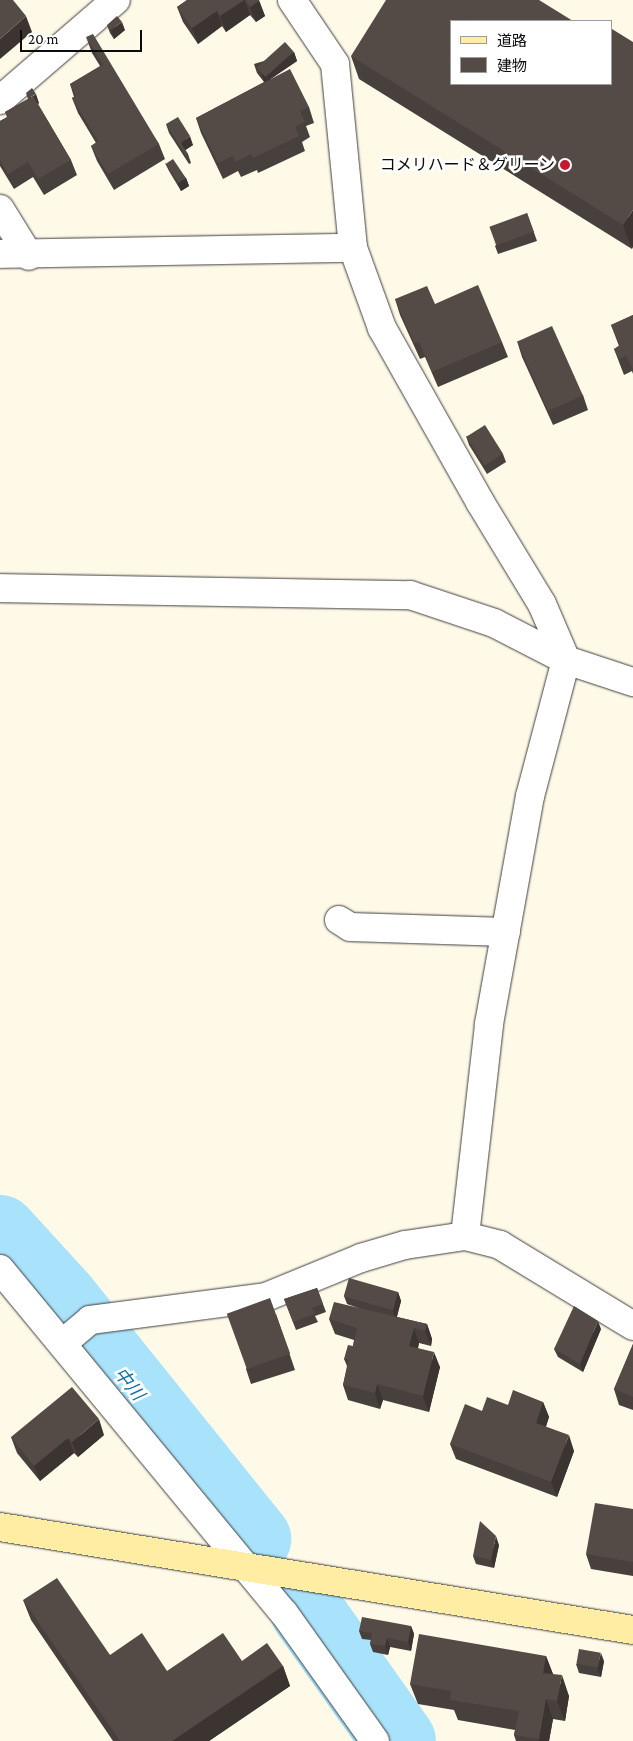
<!DOCTYPE html>
<meta charset="utf-8">
<style>
body{margin:0}
#map{position:relative;width:633px;height:1741px;overflow:hidden;background:#fff9e8;font-family:"Crimson Pro","Noto Sans JP",serif}
div>[style]{position:absolute}
[style*='--x']{left:calc(var(--x)*1px);top:calc(var(--y)*1px);width:calc(var(--w)*1px);rotate:calc(var(--a)*1deg)}
.river>*{height:74px;margin:-37px;padding:0 37px;transform-origin:37px;border-radius:37px;background:#a9e3fb}
.roads{filter:drop-shadow(0 0 1px #3e3e3e) drop-shadow(0 0 1px #3e3e3e)}
.street>*{height:28px;margin:-14px;padding:0 14px;transform-origin:14px;border-radius:14px;background:#fff}
.secondary>*{height:28px;margin:-14px;padding:0 14px;transform-origin:14px;border-radius:14px;background:#ffeda3}
.wall>*{inset:0;background:#48403c}
.shaded-wall>*{inset:0;background:#3b3431}
.building>*{inset:0;background:#544a46;transform-origin:0 0}
.dots>*{width:14px;height:14px;translate:-50% -50%;box-sizing:border-box;border:2px solid #fff;border-radius:50%}
span{translate:-50% -50%;white-space:nowrap;text-align:center;line-height:1.15;-webkit-text-stroke:5px #fff;paint-order:stroke}
.poi-label{font-size:16px;color:#0b0b0b}
.right{translate:-100% -50%;text-align:right}
.water-label{font-size:18px;color:#0c6fa4;font-style:italic}
.legend{position:absolute;left:450px;top:20px;width:162px;height:65px;box-sizing:border-box;background:#fff;border:1px solid #9d9d9d;margin:0;padding:6px 9px;list-style:none;font-size:15px;color:#0b0b0b}
.legend li{display:flex;align-items:center;gap:10px;height:25px}
.legend b{width:25px;border:1px solid #9d9d9d}
.scale{position:absolute;left:20px;top:30px;width:122px;height:22px;box-sizing:border-box;border:2px solid #0b0b0b;border-top:0;padding-left:6px;font-size:15px;line-height:18px;white-space:nowrap;color:#0b0b0b;-webkit-text-stroke:4px #fff;paint-order:stroke}
</style>
<div id="map">
<div class="river">
<i style="--x:0;--y:1232;--w:92;--a:47.6"></i>
<i style="--x:62;--y:1300;--w:307;--a:51.2"></i>
<i style="--x:307;--y:1611;--w:159;--a:54.7"></i>
</div>
<div class="roads">
<div class="street">
<i style="--x:292;--y:0;--w:77;--a:56.1"></i>
<i style="--x:335;--y:64;--w:185;--a:84.4"></i>
<i style="--x:353;--y:248;--w:85;--a:70.1"></i>
<i style="--x:382;--y:328;--w:200;--a:60.6"></i>
<i style="--x:480;--y:502;--w:119;--a:58.7"></i>
<i style="--x:542;--y:604;--w:61;--a:66.8"></i>
<i style="--x:566;--y:660;--w:141;--a:104.8"></i>
<i style="--x:530;--y:796;--w:233;--a:100.2"></i>
<i style="--x:489;--y:1025;--w:212;--a:96.5"></i>
<i style="--x:0;--y:100;--w:153;--a:-40.8"></i>
<i style="--x:0;--y:209;--w:55;--a:58.3"></i>
<i style="--x:0;--y:254;--w:353;--a:-1"></i>
<i style="--x:0;--y:588;--w:410;--a:1"></i>
<i style="--x:410;--y:595;--w:89;--a:18.4"></i>
<i style="--x:494;--y:623;--w:81;--a:27.2"></i>
<i style="--x:566;--y:660;--w:71;--a:18.2"></i>
<i style="--x:339;--y:920;--w:13;--a:32"></i>
<i style="--x:350;--y:927;--w:156;--a:1.8"></i>
<i style="--x:0;--y:1269;--w:446;--a:50.5"></i>
<i style="--x:284;--y:1613;--w:157;--a:54.6"></i>
<i style="--x:64;--y:1342;--w:34;--a:-40"></i>
<i style="--x:90;--y:1320;--w:177;--a:-7.4"></i>
<i style="--x:266;--y:1297;--w:103;--a:-22.3"></i>
<i style="--x:361;--y:1258;--w:46;--a:-16.5"></i>
<i style="--x:405;--y:1245;--w:61;--a:-8.5"></i>
<i style="--x:465;--y:1236;--w:36;--a:14"></i>
<i style="--x:500;--y:1245;--w:156;--a:31.3"></i>
</div>
<div class="secondary">
<i style="--x:0;--y:1527;--w:641;--a:9.24"></i>
</div>
</div>
<div class="wall">
<i style="clip-path:polygon(187px 0,259px 0,265px 16px,256px 22px,250px 15px,226px 32px,222px 26px,198px 44px,183px 22px,177px 7px)"></i>
<i style="clip-path:polygon(107px 25px,125px 30px,114px 39px,110px 33px)"></i>
<i style="clip-path:polygon(86px 37px,159px 144px,165px 159px,114px 190px,97px 161px,91px 146px,96px 143px,78px 113px,72px 98px,74px 97px,70px 84px,100px 66px,92px 53px)"></i>
<i style="clip-path:polygon(294px 52px,297px 61px,270px 79px,309px 107px,314px 123px,306px 126px,310px 137px,302px 142px,305px 151px,258px 173px,257px 170px,241px 177px,238px 171px,223px 179px,201px 133px,196px 118px,264px 82px,257px 73px,254px 64px)"></i>
<i style="clip-path:polygon(351px 56px,612px 84px,632px 249px,359px 79px)"></i>
<i style="clip-path:polygon(26px 93px,39px 103px,38px 104px,71px 160px,77px 175px,44px 195px,33px 177px,14px 189px,0 166px,0 121px,7px 117px,5px 112px,28px 99px)"></i>
<i style="clip-path:polygon(166px 124px,193px 145px,185px 150px,188px 154px,191px 163px,189px 164px,169px 133px)"></i>
<i style="clip-path:polygon(165px 163px,186px 178px,189px 186px,181px 191px,169px 171px)"></i>
<i style="clip-path:polygon(527px 213px,537px 241px,498px 254px,495px 246px)"></i>
<i style="clip-path:polygon(395px 299px,435px 304px,502px 342px,508px 357px,438px 387px,425px 357px,420px 359px,400px 315px)"></i>
<i style="clip-path:polygon(633px 315px,633px 374px,632px 371px,624px 375px,614px 349px,619px 346px,611px 325px)"></i>
<i style="clip-path:polygon(517px 341px,583px 395px,588px 410px,553px 425px,522px 357px)"></i>
<i style="clip-path:polygon(466px 436px,503px 454px,506px 462px,487px 474px,469px 445px)"></i>
<i style="clip-path:polygon(317px 1288px,326px 1312px,315px 1316px,318px 1322px,296px 1330px,284px 1299px)"></i>
<i style="clip-path:polygon(398px 1292px,401px 1301px,397px 1317px,427px 1324px,432px 1339px,431px 1346px,419px 1343px,418px 1348px,440px 1367px,429px 1412px,383px 1400px,380px 1409px,348px 1400px,343px 1385px,347px 1366px,344px 1359px,353px 1346px,354px 1340px,335px 1334px,329px 1319px,361px 1309px,347px 1304px,344px 1296px)"></i>
<i style="clip-path:polygon(276px 1314px,295px 1370px,251px 1384px,246px 1369px)"></i>
<i style="clip-path:polygon(601px 1329px,583px 1372px,558px 1357px,554px 1349px)"></i>
<i style="clip-path:polygon(633px 1344px,633px 1410px,619px 1405px,614px 1389px)"></i>
<i style="clip-path:polygon(543px 1402px,549px 1417px,546px 1427px,574px 1451px,557px 1497px,456px 1459px,450px 1444px,482px 1411px,508px 1405px)"></i>
<i style="clip-path:polygon(104px 1435px,78px 1457px,74px 1453px,40px 1481px,17px 1453px,11px 1437px)"></i>
<i style="clip-path:polygon(633px 1509px,633px 1576px,591px 1569px,586px 1554px)"></i>
<i style="clip-path:polygon(499px 1545px,494px 1568px,476px 1564px,473px 1556px)"></i>
<i style="clip-path:polygon(23px 1600px,110px 1655px,167px 1671px,242px 1661px,283px 1666px,290px 1686px,209px 1741px,113px 1741px,31px 1620px)"></i>
<i style="clip-path:polygon(411px 1626px,414px 1634px,411px 1651px,390px 1647px,388px 1655px,373px 1652px,370px 1644px,371px 1640px,362px 1639px,359px 1631px)"></i>
<i style="clip-path:polygon(546px 1656px,553px 1674px,569px 1696px,565px 1721px,553px 1719px,549px 1741px,516px 1741px,514px 1735px,515px 1730px,458px 1720px,454px 1710px,418px 1704px,410px 1684px)"></i>
<i style="clip-path:polygon(604px 1661px,601px 1677px,579px 1673px,576px 1664px)"></i>
</div>
<div class="shaded-wall">
<i style="clip-path:polygon(245px 0,250px 15px,226px 32px,220px 16px)"></i>
<i style="clip-path:polygon(259px 1px,265px 16px,256px 22px,250px 7px)"></i>
<i style="clip-path:polygon(217px 11px,222px 26px,198px 44px,192px 28px)"></i>
<i style="clip-path:polygon(26px 16px,32px 32px,0 59px,0 39px)"></i>
<i style="clip-path:polygon(122px 22px,125px 30px,114px 39px,111px 30px)"></i>
<i style="clip-path:polygon(294px 52px,297px 61px,265px 83px,262px 75px)"></i>
<i style="clip-path:polygon(36px 94px,39px 103px,32px 107px,29px 99px)"></i>
<i style="clip-path:polygon(190px 136px,193px 145px,184px 151px,181px 143px)"></i>
<i style="clip-path:polygon(186px 178px,189px 186px,181px 191px,178px 183px)"></i>
<i style="clip-path:polygon(633px 210px,633px 247px,632px 249px,623px 225px)"></i>
<i style="clip-path:polygon(398px 1292px,401px 1301px,396px 1319px,393px 1311px)"></i>
<i style="clip-path:polygon(598px 1321px,601px 1329px,583px 1372px,580px 1364px)"></i>
<i style="clip-path:polygon(427px 1324px,432px 1339px,431px 1346px,425px 1331px)"></i>
<i style="clip-path:polygon(414px 1328px,419px 1343px,415px 1361px,409px 1346px)"></i>
<i style="clip-path:polygon(434px 1352px,440px 1367px,429px 1412px,423px 1396px)"></i>
<i style="clip-path:polygon(377px 1384px,383px 1400px,380px 1409px,375px 1393px)"></i>
<i style="clip-path:polygon(543px 1402px,549px 1417px,541px 1439px,536px 1423px)"></i>
<i style="clip-path:polygon(99px 1419px,104px 1435px,78px 1457px,72px 1442px)"></i>
<i style="clip-path:polygon(569px 1435px,574px 1451px,557px 1497px,551px 1482px)"></i>
<i style="clip-path:polygon(68px 1438px,74px 1453px,40px 1481px,34px 1466px)"></i>
<i style="clip-path:polygon(496px 1536px,499px 1545px,494px 1568px,491px 1560px)"></i>
<i style="clip-path:polygon(411px 1626px,414px 1634px,411px 1651px,408px 1642px)"></i>
<i style="clip-path:polygon(387px 1638px,390px 1647px,388px 1655px,385px 1646px)"></i>
<i style="clip-path:polygon(601px 1653px,604px 1661px,601px 1677px,597px 1668px)"></i>
<i style="clip-path:polygon(546px 1656px,554px 1677px,543px 1673px)"></i>
<i style="clip-path:polygon(283px 1666px,290px 1686px,209px 1741px,172px 1741px)"></i>
<i style="clip-path:polygon(562px 1675px,569px 1696px,565px 1721px,557px 1701px)"></i>
<i style="clip-path:polygon(546px 1699px,553px 1719px,549px 1741px,539px 1741px,539px 1739px)"></i>
</div>
<div class="building">
<i style="clip-path:polygon(0 0,13px 0,26px 16px,0 39px)"></i>
<i style="clip-path:polygon(187px 0,244px 0,220px 16px,217px 11px,192px 28px,177px 7px)"></i>
<i style="clip-path:polygon(245px 0,258px 0,259px 1px,250px 7px)"></i>
<i style="clip-path:polygon(386px 0,539px 0,573px 21px,452px 21px,452px 84px,612px 84px,612px 29px,633px 42px,633px 210px,623px 225px,351px 56px)"></i>
<i style="clip-path:polygon(117px 16px,122px 22px,111px 30px,107px 25px)"></i>
<i style="clip-path:polygon(93px 34px,159px 144px,108px 174px,91px 146px,98px 141px,72px 98px,76px 96px,70px 84px,103px 65px,86px 37px)"></i>
<i style="left:285px;top:42px;width:13px;height:38px;rotate:48deg"></i>
<i style="clip-path:polygon(290px 69px,309px 107px,300px 111px,305px 122px,295px 127px,299px 136px,253px 158px,251px 154px,235px 162px,233px 156px,218px 163px,196px 118px)"></i>
<i style="clip-path:polygon(32px 88px,36px 94px,29px 98px,26px 93px)"></i>
<i style="clip-path:polygon(33px 96px,71px 160px,38px 179px,28px 162px,8px 174px,0 160px,0 121px,8px 117px,5px 112px)"></i>
<i style="clip-path:polygon(178px 117px,190px 136px,181px 143px,188px 154px,186px 156px,166px 124px)"></i>
<i style="left:173px;top:159px;width:23px;height:9px;rotate:56deg"></i>
<i style="left:527px;top:213px;width:20px;height:40px;rotate:70deg"></i>
<i style="clip-path:polygon(478px 285px,502px 342px,432px 372px,419px 342px,414px 343px,395px 299px,427px 286px,435px 304px)"></i>
<i style="clip-path:polygon(633px 315px,633px 369px,626px 356px,619px 359px,614px 349px,620px 345px,611px 325px)"></i>
<i style="left:552px;top:326px;width:76px;height:38px;rotate:66deg"></i>
<i style="left:485px;top:425px;width:34px;height:22px;rotate:58deg"></i>
<i style="left:349px;top:1278px;width:51px;height:19px;rotate:16deg"></i>
<i style="clip-path:polygon(317px 1288px,323px 1304px,312px 1308px,315px 1314px,293px 1322px,284px 1299px)"></i>
<i style="left:270px;top:1298px;width:59px;height:46px;rotate:70deg"></i>
<i style="clip-path:polygon(334px 1302px,427px 1324px,425px 1331px,414px 1328px,409px 1346px,434px 1352px,423px 1396px,377px 1384px,375px 1393px,343px 1385px,349px 1360px,344px 1359px,348px 1345px,353px 1346px,357px 1328px,329px 1319px)"></i>
<i style="clip-path:polygon(574px 1306px,598px 1321px,580px 1364px,554px 1349px)"></i>
<i style="clip-path:polygon(633px 1344px,633px 1397px,614px 1389px)"></i>
<i style="clip-path:polygon(72px 1387px,99px 1419px,72px 1442px,68px 1438px,34px 1466px,11px 1437px)"></i>
<i style="clip-path:polygon(513px 1390px,543px 1402px,536px 1423px,569px 1435px,551px 1482px,450px 1444px,465px 1404px,482px 1411px,487px 1397px,508px 1405px)"></i>
<i style="clip-path:polygon(595px 1503px,633px 1509px,633px 1562px,586px 1554px)"></i>
<i style="clip-path:polygon(480px 1521px,496px 1536px,491px 1560px,473px 1556px)"></i>
<i style="clip-path:polygon(57px 1578px,110px 1655px,142px 1633px,167px 1671px,223px 1633px,242px 1661px,267px 1643px,283px 1666px,172px 1741px,120px 1741px,23px 1600px)"></i>
<i style="clip-path:polygon(362px 1617px,411px 1626px,408px 1642px,387px 1638px,385px 1646px,370px 1644px,372px 1633px,359px 1631px)"></i>
<i style="clip-path:polygon(419px 1634px,546px 1656px,543px 1673px,562px 1675px,557px 1701px,546px 1699px,539px 1739px,514px 1735px,519px 1711px,450px 1700px,451px 1691px,410px 1684px)"></i>
<i style="left:579px;top:1649px;width:22px;height:15px;rotate:10deg"></i>
</div>
<div class="dots">
<i style="left:565px;top:165px;background:#c41930"></i>
</div>
<div class="poi-label">
<span class="right" style="left:555px;top:165px">コメリハード＆グリーン</span>
</div>
<div class="water-label">
<span style="left:129px;top:1384px;rotate:51deg">中川</span>
</div>
<ul class="legend">
<li><b style="height:6px;background:#ffeda3"></b>道路</li>
<li><b style="height:14px;background:#544a46"></b>建物</li>
</ul>
<div class="scale">20 m</div>
</div>
